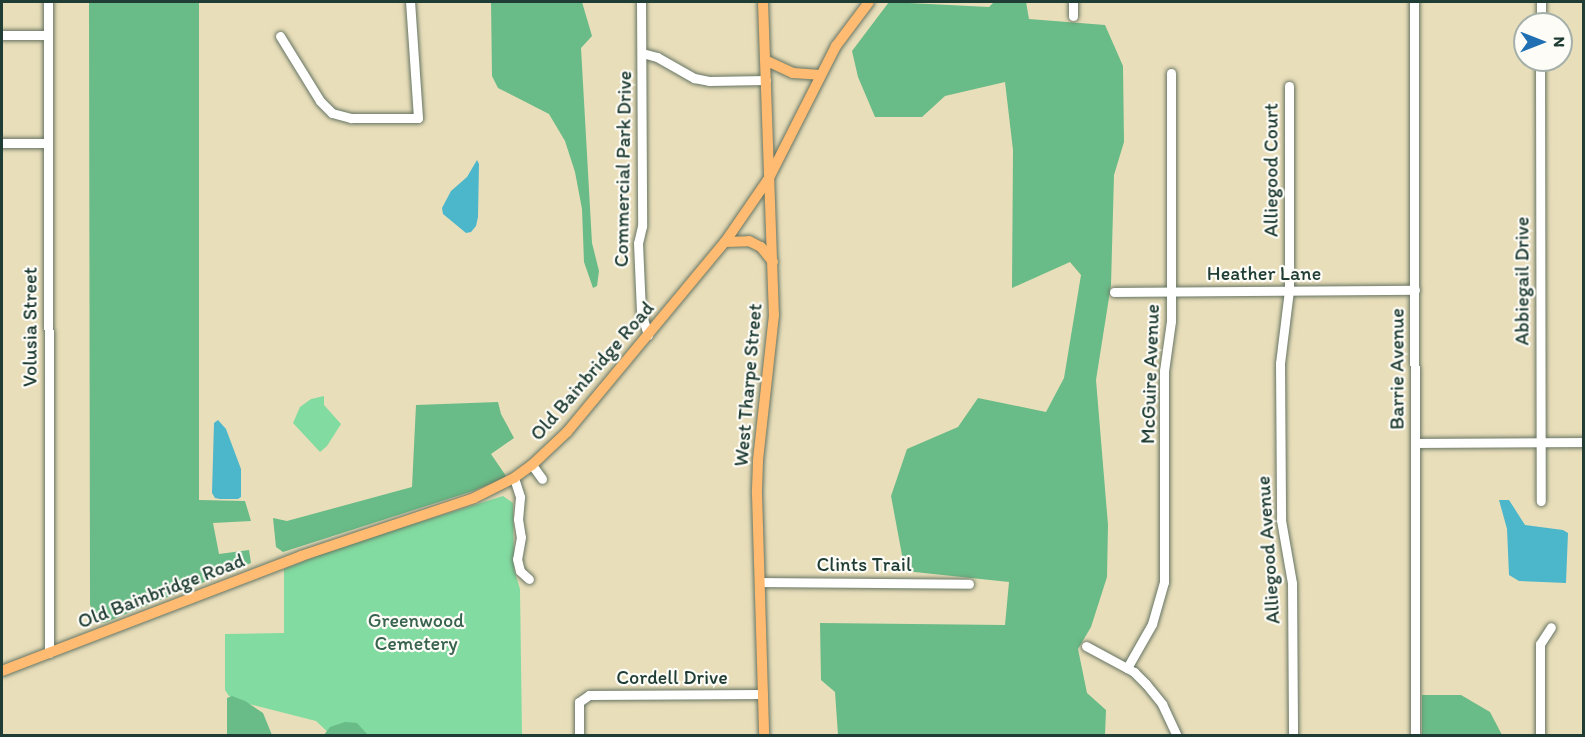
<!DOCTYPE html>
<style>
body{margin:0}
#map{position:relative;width:1585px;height:737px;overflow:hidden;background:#e9deba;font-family:Itim,sans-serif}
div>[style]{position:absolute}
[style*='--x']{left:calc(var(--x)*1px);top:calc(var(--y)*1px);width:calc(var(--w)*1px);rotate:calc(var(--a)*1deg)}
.green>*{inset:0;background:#82dba1}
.forest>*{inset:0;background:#69bb87}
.water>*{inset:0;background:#4cb6ca}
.roads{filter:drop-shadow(0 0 2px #667563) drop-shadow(0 0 2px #667563)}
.minor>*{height:9px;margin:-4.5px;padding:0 4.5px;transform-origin:4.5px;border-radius:4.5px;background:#fff}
.major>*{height:10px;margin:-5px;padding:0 5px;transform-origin:5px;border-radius:5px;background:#ffbb71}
span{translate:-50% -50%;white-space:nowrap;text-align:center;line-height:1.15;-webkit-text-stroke:4.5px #fdfcf7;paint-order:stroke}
.street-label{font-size:20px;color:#1f3d34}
.park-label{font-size:20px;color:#38644f}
.frame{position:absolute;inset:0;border:3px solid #1f3d34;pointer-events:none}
.north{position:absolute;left:1513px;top:12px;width:60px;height:60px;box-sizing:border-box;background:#fdfcf7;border:2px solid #a4b0a9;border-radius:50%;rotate:90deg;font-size:16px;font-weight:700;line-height:24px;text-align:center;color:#1f3d34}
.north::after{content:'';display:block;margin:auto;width:21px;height:27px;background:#1f6fb2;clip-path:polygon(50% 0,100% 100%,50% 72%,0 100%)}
</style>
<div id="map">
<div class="green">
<i style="clip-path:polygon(324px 396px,324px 405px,341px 424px,327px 446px,320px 452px,293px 423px,300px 407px,311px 399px)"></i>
<i style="clip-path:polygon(503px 496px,513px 503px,514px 569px,520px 589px,522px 735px,331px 735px,316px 721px,245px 703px,229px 696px,225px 690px,225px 634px,284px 633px,284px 569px,340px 547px)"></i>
</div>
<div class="forest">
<i style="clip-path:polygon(89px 2px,199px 2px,199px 500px,245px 501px,251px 521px,213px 523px,219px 554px,249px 550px,251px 563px,104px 623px,99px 622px,90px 605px)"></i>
<i style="clip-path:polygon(491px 2px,582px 2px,592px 36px,581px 48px,592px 243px,599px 271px,597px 286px,593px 288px,584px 262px,582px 209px,575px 172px,565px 141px,549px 114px,498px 88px,492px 76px)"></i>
<i style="clip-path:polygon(889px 2px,989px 7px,994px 2px,1026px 2px,1029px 19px,1105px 25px,1123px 66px,1124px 142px,1114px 175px,1111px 285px,1096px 380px,1108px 525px,1107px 577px,1091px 627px,1078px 649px,1087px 693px,1106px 710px,1105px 735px,838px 735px,835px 692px,821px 680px,820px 623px,1005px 625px,1009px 582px,905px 571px,891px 496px,907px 449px,958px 427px,978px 398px,1046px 412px,1064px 378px,1081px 275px,1070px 262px,1012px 288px,1013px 150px,1005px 82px,945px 96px,922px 117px,875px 117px,858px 77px,852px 51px)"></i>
<i style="clip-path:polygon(498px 402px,501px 414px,514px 438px,491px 454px,506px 476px,502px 479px,473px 491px,283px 552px,276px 547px,273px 518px,287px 521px,412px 487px,416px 405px)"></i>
<i style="clip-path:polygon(1422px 695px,1461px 695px,1490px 712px,1502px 735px,1422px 735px)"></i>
<i style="clip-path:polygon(232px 696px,245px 701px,263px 713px,272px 735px,227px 735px,227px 698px)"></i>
<i style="clip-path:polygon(345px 722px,357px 723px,368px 735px,324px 735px,330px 727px)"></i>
</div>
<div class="water">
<i style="clip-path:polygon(477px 160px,479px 164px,478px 217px,476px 226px,471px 232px,466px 233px,443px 214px,442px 208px,451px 191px,467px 177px)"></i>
<i style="clip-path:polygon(218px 420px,226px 429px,241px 469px,241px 497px,238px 499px,220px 499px,215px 498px,212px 493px,214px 423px)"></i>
<i style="clip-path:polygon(1499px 500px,1509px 500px,1525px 525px,1563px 530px,1568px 533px,1566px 583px,1519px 581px,1509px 575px,1507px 529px)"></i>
</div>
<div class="roads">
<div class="minor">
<i style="--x:48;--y:2;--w:651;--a:89.91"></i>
<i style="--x:641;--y:2;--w:224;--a:89.7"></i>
<i style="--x:642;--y:226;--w:17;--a:103"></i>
<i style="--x:638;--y:243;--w:70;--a:87.5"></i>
<i style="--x:641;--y:313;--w:23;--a:72"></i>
<i style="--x:1073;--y:2;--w:14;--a:90"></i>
<i style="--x:1414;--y:2;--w:734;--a:89.92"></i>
<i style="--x:1541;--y:24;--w:22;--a:-90"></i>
<i style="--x:2;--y:35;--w:46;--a:0"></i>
<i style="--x:280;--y:36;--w:76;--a:58.4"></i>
<i style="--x:320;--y:101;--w:17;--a:45"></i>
<i style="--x:332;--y:113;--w:20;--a:15"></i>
<i style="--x:351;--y:118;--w:67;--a:0"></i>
<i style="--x:418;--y:118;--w:116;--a:-93.9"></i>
<i style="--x:642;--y:53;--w:16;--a:15"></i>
<i style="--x:657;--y:57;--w:43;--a:29.6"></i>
<i style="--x:694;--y:78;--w:15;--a:11"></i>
<i style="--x:709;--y:81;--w:57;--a:-1"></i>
<i style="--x:1540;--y:60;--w:441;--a:89.9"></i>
<i style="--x:1289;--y:86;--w:204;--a:90"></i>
<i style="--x:1289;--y:290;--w:74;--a:97"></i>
<i style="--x:1280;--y:363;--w:157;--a:89.6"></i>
<i style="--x:1281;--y:520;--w:64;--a:80.1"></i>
<i style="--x:1292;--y:583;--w:153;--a:89.6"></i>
<i style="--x:2;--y:143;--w:45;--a:0"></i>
<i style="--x:1114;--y:292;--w:301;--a:-0.4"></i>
<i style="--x:1415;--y:443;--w:169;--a:-0.3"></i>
<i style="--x:532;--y:465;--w:17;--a:54"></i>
<i style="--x:514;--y:478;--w:20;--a:72"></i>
<i style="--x:520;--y:497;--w:22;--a:95"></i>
<i style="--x:518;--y:519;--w:18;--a:81"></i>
<i style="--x:521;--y:537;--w:22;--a:100"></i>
<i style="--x:517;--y:559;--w:12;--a:76"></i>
<i style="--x:520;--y:571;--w:12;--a:42"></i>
<i style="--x:760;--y:582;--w:209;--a:0.5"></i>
<i style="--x:1086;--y:646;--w:55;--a:28.4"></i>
<i style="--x:1134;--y:672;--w:17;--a:45"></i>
<i style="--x:1146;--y:684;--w:26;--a:51"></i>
<i style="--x:1162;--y:704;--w:35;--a:65"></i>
<i style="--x:1127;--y:668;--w:51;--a:-60.4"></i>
<i style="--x:1152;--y:624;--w:44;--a:-74.1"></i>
<i style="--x:1164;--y:582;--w:211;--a:-90"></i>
<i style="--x:1164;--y:371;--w:50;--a:-82"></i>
<i style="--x:1171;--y:321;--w:248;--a:-90"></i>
<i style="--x:579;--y:736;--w:34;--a:-90"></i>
<i style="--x:579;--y:702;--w:12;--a:-35"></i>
<i style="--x:589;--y:695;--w:174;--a:-0.3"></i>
<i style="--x:1540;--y:736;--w:92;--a:-90"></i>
<i style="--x:1540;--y:644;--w:20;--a:-57"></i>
</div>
<div class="major">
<i style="--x:763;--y:2;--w:313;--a:88"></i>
<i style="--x:774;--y:315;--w:147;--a:96.3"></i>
<i style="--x:758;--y:461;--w:33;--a:92"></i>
<i style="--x:757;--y:494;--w:242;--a:88.3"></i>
<i style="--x:765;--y:60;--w:31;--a:25"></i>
<i style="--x:793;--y:73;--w:27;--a:4"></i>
<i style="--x:725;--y:242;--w:24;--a:-2"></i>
<i style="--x:749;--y:241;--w:13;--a:27"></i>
<i style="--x:761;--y:247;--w:19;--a:51"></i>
<i style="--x:2;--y:671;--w:320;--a:-21"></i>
<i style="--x:301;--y:556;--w:182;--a:-18.5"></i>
<i style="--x:474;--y:498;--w:45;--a:-26.6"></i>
<i style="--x:514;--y:478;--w:22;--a:-36"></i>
<i style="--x:532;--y:465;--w:48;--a:-43.3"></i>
<i style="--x:567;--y:432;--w:247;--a:-50.3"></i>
<i style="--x:725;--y:242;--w:78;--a:-55.5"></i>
<i style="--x:769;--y:178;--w:148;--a:-63.1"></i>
<i style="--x:836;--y:46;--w:55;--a:-53.1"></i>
</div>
</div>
<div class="street-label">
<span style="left:623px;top:169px;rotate:-89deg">Commercial Park Drive</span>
<span style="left:1271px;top:170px;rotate:-90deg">Alliegood Court</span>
<span style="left:1264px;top:273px">Heather Lane</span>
<span style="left:1522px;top:281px;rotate:-90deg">Abbiegail Drive</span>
<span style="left:30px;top:327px;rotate:-90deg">Volusia Street</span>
<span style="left:1397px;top:369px;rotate:-90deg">Barrie Avenue</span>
<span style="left:592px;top:371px;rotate:-49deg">Old Bainbridge Road</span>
<span style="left:1150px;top:374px;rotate:-88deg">McGuire Avenue</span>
<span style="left:748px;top:385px;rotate:-85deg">West Tharpe Street</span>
<span style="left:1268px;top:550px;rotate:-94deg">Alliegood Avenue</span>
<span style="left:864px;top:564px">Clints Trail</span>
<span style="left:161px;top:591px;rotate:-21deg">Old Bainbridge Road</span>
<span style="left:672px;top:677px">Cordell Drive</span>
</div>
<div class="park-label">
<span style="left:416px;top:632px">Greenwood<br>Cemetery</span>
</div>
<div class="frame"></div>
<div class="north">N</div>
</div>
